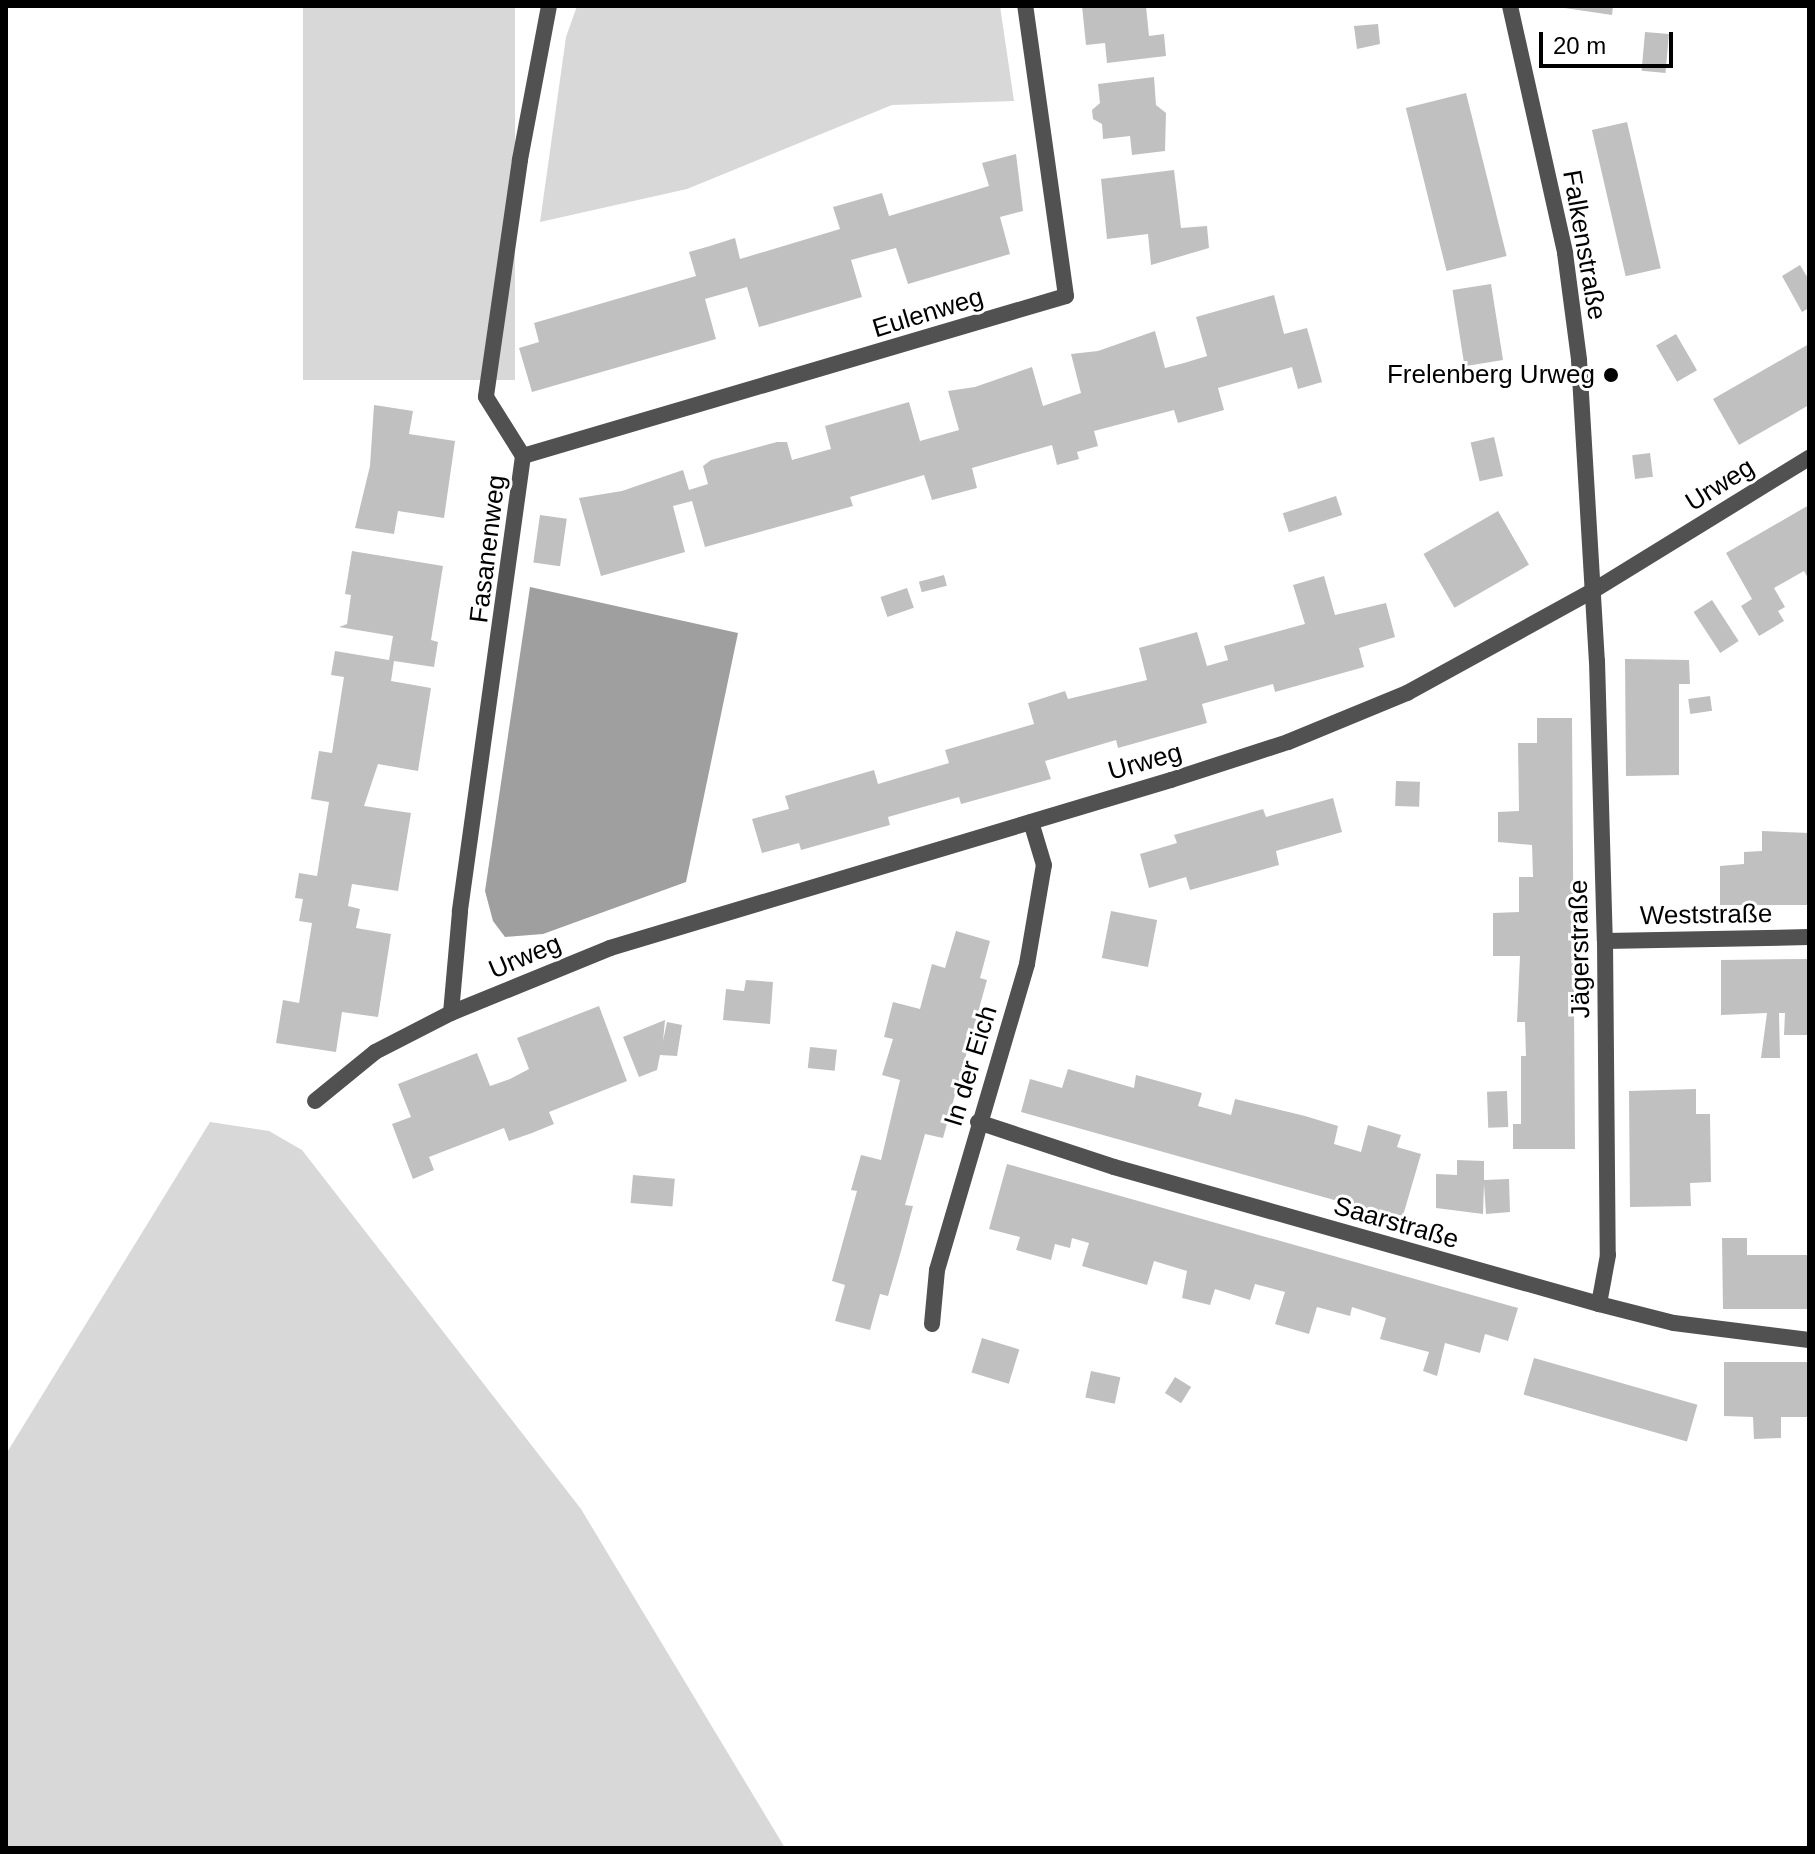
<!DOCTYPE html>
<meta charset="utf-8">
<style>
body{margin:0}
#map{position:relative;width:1815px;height:1854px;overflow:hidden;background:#fff;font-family:Arial,sans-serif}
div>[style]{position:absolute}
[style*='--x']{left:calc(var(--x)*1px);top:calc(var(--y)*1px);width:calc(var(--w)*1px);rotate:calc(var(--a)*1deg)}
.green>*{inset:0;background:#d8d8d8;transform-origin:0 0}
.water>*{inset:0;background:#9f9f9f}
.building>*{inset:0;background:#c0c0c0;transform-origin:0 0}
.lane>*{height:16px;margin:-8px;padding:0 8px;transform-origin:8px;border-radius:8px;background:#515151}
.street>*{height:16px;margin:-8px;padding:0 8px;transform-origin:8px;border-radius:8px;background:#515151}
.dots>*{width:22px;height:22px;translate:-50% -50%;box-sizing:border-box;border:4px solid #fff;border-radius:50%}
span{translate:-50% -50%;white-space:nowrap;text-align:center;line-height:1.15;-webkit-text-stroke:6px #fff;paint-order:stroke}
.street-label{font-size:26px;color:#000}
.poi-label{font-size:26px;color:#000}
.right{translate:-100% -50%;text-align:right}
.frame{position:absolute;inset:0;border:8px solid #000;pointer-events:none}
.scale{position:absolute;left:1539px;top:32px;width:134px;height:36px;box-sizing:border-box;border:4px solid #000;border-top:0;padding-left:10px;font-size:24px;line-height:28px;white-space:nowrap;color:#000;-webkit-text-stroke:6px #fff;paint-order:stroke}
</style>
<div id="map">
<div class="green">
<i style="left:303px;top:6px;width:212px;height:374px"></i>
<i style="clip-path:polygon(577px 6px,1000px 6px,1014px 101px,892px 105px,687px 189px,540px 222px,566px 37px)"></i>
<i style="clip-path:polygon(210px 1122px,269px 1131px,302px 1150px,581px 1509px,785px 1848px,6px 1848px,6px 1454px)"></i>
</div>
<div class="water">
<i style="clip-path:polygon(530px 587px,738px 633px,686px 882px,543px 934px,505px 937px,493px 921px,485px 891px)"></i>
</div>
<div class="building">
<i style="clip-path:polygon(1082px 6px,1146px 6px,1149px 36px,1164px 34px,1166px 56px,1107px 63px,1105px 43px,1086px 45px)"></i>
<i style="clip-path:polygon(1551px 6px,1613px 6px,1612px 15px)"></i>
<i style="clip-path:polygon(1378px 24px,1380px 44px,1357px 49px,1354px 26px)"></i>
<i style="left:1645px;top:32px;width:24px;height:39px;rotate:5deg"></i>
<i style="clip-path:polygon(1154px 77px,1156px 105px,1166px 113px,1165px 151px,1132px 155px,1130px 136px,1103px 139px,1102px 124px,1093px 119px,1092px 110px,1100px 103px,1098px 84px)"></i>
<i style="left:1466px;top:93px;width:168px;height:62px;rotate:76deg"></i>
<i style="left:1627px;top:122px;width:150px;height:36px;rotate:77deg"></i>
<i style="clip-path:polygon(1016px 154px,1023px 211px,1000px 217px,1010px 254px,908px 284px,896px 248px,873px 254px,851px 260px,862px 297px,759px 327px,747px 287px,705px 299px,716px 339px,532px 392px,519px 348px,539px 342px,534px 323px,696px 276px,689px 252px,710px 246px,735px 238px,740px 259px,840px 229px,833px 207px,882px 193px,889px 216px,989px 186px,982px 163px)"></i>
<i style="clip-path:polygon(1174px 170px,1181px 228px,1207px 226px,1209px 248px,1151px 265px,1148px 234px,1107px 239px,1101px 179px)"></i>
<i style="clip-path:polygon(1800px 265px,1809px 280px,1809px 308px,1802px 312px,1782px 276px)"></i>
<i style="left:1491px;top:284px;width:77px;height:39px;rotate:81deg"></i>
<i style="clip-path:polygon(1274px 295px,1284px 334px,1307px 328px,1322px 382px,1298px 389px,1292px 367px,1218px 388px,1224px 410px,1178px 423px,1174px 410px,1094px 431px,1098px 446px,1077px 452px,1079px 459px,1057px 465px,1052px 445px,972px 468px,977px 488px,932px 500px,924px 475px,850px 497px,853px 506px,705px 547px,692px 501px,673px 506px,685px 552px,601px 576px,579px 498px,622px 491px,683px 470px,689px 490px,708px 484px,703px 466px,711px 460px,777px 442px,787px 442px,792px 460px,831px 449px,825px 426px,909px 402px,920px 441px,959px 430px,948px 391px,975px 387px,1032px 367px,1043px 406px,1081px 393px,1071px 354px,1098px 351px,1155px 331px,1165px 368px,1184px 363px,1207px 356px,1196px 317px)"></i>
<i style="left:1676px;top:334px;width:42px;height:23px;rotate:60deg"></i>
<i style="clip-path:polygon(1809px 344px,1809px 405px,1739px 445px,1713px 399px)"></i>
<i style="clip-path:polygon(374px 405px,413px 411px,409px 434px,455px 441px,444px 518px,398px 511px,394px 534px,355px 528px,370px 466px)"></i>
<i style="left:1494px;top:437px;width:40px;height:24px;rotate:77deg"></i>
<i style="left:1650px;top:453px;width:24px;height:18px;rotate:83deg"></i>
<i style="left:1336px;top:496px;width:20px;height:56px;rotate:72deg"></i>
<i style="clip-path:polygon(1809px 505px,1809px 580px,1804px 571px,1774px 588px,1785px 607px,1778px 611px,1784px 621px,1759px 636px,1741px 606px,1752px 599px,1726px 553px)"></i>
<i style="left:1498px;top:511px;width:62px;height:86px;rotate:60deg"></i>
<i style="left:540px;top:515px;width:27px;height:48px;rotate:8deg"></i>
<i style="clip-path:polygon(352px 551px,443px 566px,431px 640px,438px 642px,434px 667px,394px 661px,391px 681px,431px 688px,418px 771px,378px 764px,364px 806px,411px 813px,398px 891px,352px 884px,348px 906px,360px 909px,356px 928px,391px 934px,378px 1017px,342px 1012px,336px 1052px,276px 1043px,283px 1000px,299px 1003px,312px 923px,299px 921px,303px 899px,295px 898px,299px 873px,317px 876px,329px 802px,311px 799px,319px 751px,332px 753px,344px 677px,331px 675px,335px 651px,389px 660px,393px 636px,339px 627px,347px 624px,351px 595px,345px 594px)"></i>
<i style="left:944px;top:575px;width:11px;height:26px;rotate:75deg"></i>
<i style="clip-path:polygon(1324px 576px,1335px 615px,1386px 603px,1395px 637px,1359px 648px,1364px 667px,1275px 692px,1273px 684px,1202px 704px,1207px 723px,1118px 748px,1116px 740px,1045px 761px,1051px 779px,961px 804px,959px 797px,923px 807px,888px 817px,890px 825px,801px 850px,799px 843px,762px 853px,752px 819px,789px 809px,785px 796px,874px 770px,878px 784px,949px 763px,945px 750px,1034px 724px,1028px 703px,1065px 691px,1068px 699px,1147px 680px,1139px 648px,1197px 632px,1207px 666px,1228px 660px,1224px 646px,1305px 624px,1293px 585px)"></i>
<i style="left:907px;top:588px;width:21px;height:28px;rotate:71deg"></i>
<i style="left:1712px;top:600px;width:49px;height:22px;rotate:57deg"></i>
<i style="clip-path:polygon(1625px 659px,1689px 660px,1690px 684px,1679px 684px,1679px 775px,1626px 776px)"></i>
<i style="left:1710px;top:696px;width:15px;height:22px;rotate:82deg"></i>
<i style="clip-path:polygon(1537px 718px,1572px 718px,1575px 1149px,1513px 1149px,1513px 1124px,1521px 1124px,1521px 1056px,1526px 1056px,1525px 1022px,1517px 1022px,1520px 956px,1493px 956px,1493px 913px,1519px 912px,1519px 877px,1533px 877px,1532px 845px,1498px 842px,1498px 812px,1519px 811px,1518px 743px,1537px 743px)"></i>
<i style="left:1396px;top:781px;width:24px;height:25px;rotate:2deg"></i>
<i style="clip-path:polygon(1333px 798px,1342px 832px,1276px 851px,1279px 865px,1190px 890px,1186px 877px,1149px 888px,1140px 854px,1177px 843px,1174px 835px,1263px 809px,1266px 817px)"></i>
<i style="clip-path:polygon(1762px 831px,1809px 833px,1809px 905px,1720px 905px,1720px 866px,1744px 864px,1744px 852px,1762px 851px)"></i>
<i style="left:1111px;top:911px;width:47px;height:48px;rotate:11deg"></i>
<i style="clip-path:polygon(956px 931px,990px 941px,980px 978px,987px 980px,943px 1138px,925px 1134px,905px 1205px,913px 1206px,901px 1251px,888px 1296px,880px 1294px,870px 1330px,835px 1321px,845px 1285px,832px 1281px,857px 1191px,851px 1190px,861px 1155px,881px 1160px,900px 1080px,882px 1075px,893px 1039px,884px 1037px,893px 1002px,920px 1009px,932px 964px,945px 968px)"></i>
<i style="clip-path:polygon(1809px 959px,1809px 1035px,1784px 1035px,1785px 1013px,1779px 1013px,1780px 1058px,1761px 1058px,1767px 1013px,1721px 1015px,1721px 960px)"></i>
<i style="clip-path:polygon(746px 980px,773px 982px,770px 1024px,723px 1020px,726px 989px,744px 991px)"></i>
<i style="clip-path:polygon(599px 1006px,627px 1081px,549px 1112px,554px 1124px,532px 1133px,509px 1141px,504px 1128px,429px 1157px,434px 1170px,413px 1179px,392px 1124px,411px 1117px,398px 1084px,477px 1053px,490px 1086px,510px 1079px,529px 1069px,517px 1038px)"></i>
<i style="clip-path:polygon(665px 1020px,663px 1041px,667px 1022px,682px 1025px,677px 1056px,660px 1055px,657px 1070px,639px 1077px,623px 1037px)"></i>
<i style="left:810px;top:1047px;width:27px;height:21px;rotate:6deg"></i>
<i style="clip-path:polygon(1068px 1069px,1134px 1088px,1136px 1075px,1202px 1093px,1198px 1106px,1231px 1115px,1235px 1099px,1305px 1116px,1338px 1126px,1334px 1144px,1361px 1152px,1368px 1125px,1401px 1135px,1397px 1147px,1421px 1154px,1402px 1219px,1021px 1112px,1030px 1079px,1062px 1088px)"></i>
<i style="clip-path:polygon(1696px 1089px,1696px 1114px,1710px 1114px,1711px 1182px,1690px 1183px,1691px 1206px,1630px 1207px,1629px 1091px)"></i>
<i style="left:1507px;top:1091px;width:36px;height:20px;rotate:88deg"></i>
<i style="clip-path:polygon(1457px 1160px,1484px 1161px,1484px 1180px,1509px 1179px,1510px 1212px,1486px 1214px,1484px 1184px,1483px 1214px,1436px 1208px,1436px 1174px,1457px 1175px)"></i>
<i style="clip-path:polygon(1007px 1164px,1518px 1308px,1508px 1341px,1485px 1334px,1480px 1353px,1445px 1343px,1437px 1376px,1423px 1371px,1429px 1352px,1380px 1339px,1386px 1318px,1352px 1307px,1350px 1316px,1317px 1307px,1309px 1334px,1275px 1324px,1285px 1292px,1255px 1284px,1250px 1300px,1215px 1289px,1210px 1305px,1182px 1298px,1187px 1271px,1154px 1261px,1147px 1285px,1082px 1266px,1089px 1243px,1072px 1238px,1070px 1248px,1055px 1244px,1051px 1260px,1016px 1250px,1020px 1237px,989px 1229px)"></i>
<i style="left:633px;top:1175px;width:42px;height:28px;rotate:5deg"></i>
<i style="clip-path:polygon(1722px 1238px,1747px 1238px,1747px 1255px,1809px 1255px,1809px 1309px,1723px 1309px)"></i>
<i style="left:982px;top:1338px;width:39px;height:36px;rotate:17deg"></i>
<i style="left:1534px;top:1358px;width:170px;height:38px;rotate:16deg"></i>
<i style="clip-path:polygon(1724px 1362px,1809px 1362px,1809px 1417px,1781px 1417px,1781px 1438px,1754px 1439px,1753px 1417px,1724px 1416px)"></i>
<i style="left:1091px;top:1371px;width:30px;height:27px;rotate:12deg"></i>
<i style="left:1175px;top:1377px;width:19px;height:19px;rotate:32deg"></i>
</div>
<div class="lane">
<i style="--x:315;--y:1101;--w:77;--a:-39.2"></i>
<i style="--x:375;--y:1052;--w:85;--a:-27.2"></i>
</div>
<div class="street">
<i style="--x:549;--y:6;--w:157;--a:100.7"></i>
<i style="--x:520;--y:160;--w:239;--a:98.2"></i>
<i style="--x:486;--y:397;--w:70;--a:57.9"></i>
<i style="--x:523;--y:456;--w:460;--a:97.9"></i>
<i style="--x:460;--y:912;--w:101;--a:95.1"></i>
<i style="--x:451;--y:1013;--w:172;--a:-22.2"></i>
<i style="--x:610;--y:948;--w:586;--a:-16.67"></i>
<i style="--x:1171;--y:780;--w:123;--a:-18"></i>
<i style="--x:1288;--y:742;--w:129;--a:-22.4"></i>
<i style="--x:1407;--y:693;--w:210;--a:-28.8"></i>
<i style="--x:1591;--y:592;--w:256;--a:-31.6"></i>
<i style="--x:1510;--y:6;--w:253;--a:77.4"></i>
<i style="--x:1565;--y:253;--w:108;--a:82.5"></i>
<i style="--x:1579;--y:360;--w:302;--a:86.6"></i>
<i style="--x:1597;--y:661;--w:280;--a:88.4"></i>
<i style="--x:1605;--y:941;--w:314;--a:89.5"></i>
<i style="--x:1608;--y:1255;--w:50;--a:100.4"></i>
<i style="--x:523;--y:456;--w:566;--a:-16.42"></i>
<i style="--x:1066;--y:296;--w:293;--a:-98"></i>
<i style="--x:1605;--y:941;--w:204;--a:-1.1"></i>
<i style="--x:978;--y:1122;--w:143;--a:18.3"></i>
<i style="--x:1114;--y:1167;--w:504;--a:15.77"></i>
<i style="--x:1599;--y:1304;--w:77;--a:14.2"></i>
<i style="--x:1674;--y:1323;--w:136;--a:7.2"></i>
<i style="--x:932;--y:1324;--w:54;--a:-84.7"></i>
<i style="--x:937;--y:1270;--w:319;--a:-73.6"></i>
<i style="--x:1027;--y:964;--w:100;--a:-80.3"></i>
<i style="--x:1044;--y:865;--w:45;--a:-106.8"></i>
</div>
<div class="dots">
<i style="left:1611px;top:375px;background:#000"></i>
</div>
<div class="street-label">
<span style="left:1584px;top:245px;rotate:80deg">Falkenstraße</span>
<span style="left:928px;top:313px;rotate:-17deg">Eulenweg</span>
<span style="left:1720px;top:485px;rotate:-32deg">Urweg</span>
<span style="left:488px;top:549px;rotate:-83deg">Fasanenweg</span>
<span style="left:1145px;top:762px;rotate:-16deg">Urweg</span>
<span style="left:1706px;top:915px;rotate:-1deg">Weststraße</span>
<span style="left:1580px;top:949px;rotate:-91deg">Jägerstraße</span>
<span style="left:525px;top:957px;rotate:-23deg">Urweg</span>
<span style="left:971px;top:1066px;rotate:-73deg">In der Eich</span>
<span style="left:1396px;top:1223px;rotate:16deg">Saarstraße</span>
</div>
<div class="poi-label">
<span class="right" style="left:1595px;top:375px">Frelenberg Urweg</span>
</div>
<div class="frame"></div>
<div class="scale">20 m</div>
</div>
